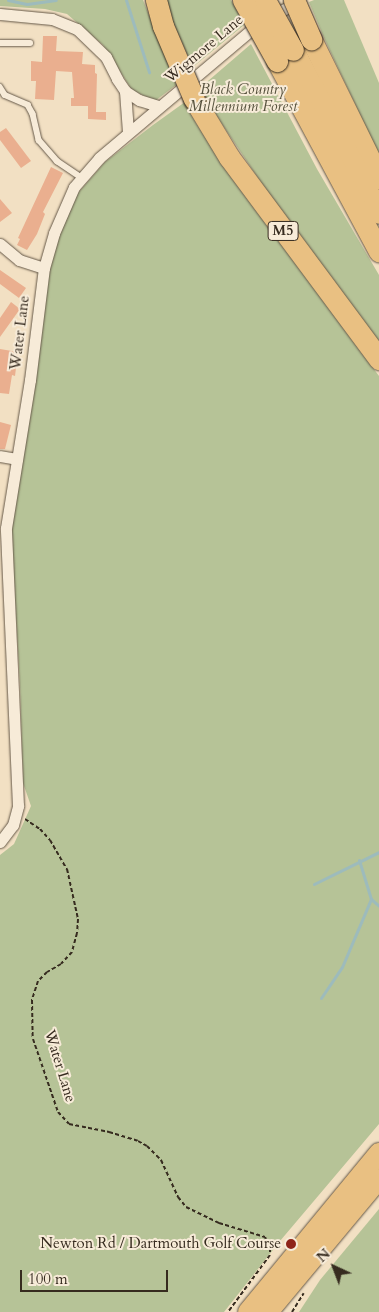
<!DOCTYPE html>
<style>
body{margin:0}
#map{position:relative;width:379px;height:1312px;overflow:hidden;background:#f2e0c3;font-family:Cardo,serif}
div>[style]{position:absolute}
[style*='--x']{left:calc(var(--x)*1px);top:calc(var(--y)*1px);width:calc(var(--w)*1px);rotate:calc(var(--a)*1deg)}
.green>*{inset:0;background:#b6c397}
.stream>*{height:3px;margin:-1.5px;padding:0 1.5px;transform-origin:1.5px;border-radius:1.5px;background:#9dbbbc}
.building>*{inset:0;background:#eaaf8f}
.path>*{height:2px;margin-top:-1px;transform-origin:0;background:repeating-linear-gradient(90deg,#362b1f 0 4px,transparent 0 6.5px)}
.roads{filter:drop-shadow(0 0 1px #655848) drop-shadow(0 0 1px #655848)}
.service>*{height:5.5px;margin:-2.75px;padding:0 2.75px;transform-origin:2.75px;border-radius:2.75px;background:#f7ebd8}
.minor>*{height:11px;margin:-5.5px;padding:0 5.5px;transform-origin:5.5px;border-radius:5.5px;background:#f7ebd8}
.trunk>*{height:20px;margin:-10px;padding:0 10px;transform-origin:10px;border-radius:10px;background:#e9c082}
.motorway>*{height:21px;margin:-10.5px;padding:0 10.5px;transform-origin:10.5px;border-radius:10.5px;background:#e9c082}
.bridges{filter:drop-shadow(0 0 1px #362b1f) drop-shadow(0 0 1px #362b1f)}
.motorway-bridge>*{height:21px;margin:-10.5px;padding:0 10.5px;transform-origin:10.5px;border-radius:10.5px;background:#e9c082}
.dots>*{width:14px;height:14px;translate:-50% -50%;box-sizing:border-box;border:2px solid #f7ebd8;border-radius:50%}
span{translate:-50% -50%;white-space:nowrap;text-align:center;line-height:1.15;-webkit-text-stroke:4px #f7ebd8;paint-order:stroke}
.shield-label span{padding:1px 4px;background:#f7ebd8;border:1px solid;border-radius:4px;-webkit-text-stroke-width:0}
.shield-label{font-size:14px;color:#362b1f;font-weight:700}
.street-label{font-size:15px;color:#362b1f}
.park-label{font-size:15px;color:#56513d;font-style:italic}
.poi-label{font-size:15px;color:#362b1f}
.right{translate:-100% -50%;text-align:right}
.north{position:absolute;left:309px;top:1242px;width:50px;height:50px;-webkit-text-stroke:4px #f7ebd8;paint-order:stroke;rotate:317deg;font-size:14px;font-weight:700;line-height:20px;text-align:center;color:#362b1f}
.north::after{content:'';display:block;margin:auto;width:18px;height:22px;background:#362b1f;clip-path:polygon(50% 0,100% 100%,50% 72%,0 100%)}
.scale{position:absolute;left:20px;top:1270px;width:148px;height:22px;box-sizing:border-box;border:2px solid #362b1f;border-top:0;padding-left:6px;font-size:15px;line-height:18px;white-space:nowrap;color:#362b1f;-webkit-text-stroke:4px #f7ebd8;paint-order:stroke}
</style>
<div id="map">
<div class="green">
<i style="clip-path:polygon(0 0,143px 0,176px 85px,155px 101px,132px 90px,103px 45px,67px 14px,45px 9px,0 6px)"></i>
<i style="clip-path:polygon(166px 0,231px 0,244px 25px,193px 67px,173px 22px)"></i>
<i style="clip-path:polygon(314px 0,344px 0,379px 83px,379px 155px,325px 40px,309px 2px)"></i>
<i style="clip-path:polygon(251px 44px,317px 169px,379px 275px,379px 343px,262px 184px,214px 112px,201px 87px)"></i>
<i style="clip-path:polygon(185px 102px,196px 123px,231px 177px,379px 376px,379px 1124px,280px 1241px,224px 1312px,0 1312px,0 855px,14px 844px,31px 806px,23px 783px,20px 685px,11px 533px,21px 461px,36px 380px,47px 269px,64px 222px,77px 194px,105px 162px,153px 125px)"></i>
<i style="clip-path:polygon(379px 1209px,379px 1312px,299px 1312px,320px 1280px)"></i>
</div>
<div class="stream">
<i style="--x:8;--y:0;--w:19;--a:12"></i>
<i style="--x:27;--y:4;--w:29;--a:-8"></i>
<i style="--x:126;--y:0;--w:76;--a:72.3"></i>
<i style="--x:359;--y:860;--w:41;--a:72.9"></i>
<i style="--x:371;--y:899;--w:11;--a:41"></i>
<i style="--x:314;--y:884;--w:72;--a:-26.2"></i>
<i style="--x:321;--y:998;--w:37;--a:-56"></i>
<i style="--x:342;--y:967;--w:74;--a:-66.9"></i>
</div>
<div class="building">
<i style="clip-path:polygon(43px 36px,57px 36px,56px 51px,83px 52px,82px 64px,95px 65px,95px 73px,97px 74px,96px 112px,106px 112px,106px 120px,88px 119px,88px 106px,71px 106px,71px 98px,74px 98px,72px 72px,56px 71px,54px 100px,35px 99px,36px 81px,31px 81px,31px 61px,42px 62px)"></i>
<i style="clip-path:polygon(6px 128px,31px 161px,21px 168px,0 140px,0 132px)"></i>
<i style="clip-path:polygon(51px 167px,63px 173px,43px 212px,45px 214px,37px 234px,27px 250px,17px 245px,20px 239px,18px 238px)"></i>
<i style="clip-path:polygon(0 199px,12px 213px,0 222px)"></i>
<i style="clip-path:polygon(0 270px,26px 288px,19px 298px,0 284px)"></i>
<i style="clip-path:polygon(11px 302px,20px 309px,0 337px,0 318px)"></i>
<i style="clip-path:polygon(0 349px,18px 352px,15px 376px,12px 375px,9px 394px,0 393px)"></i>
<i style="clip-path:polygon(0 422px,11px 425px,5px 449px,0 449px)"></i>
</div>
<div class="path">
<i style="--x:25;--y:819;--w:18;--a:34"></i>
<i style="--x:40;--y:829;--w:15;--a:48"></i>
<i style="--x:50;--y:840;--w:34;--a:60"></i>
<i style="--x:67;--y:869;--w:51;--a:77.6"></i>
<i style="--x:78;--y:919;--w:14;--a:94"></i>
<i style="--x:77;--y:933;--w:20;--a:105"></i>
<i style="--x:72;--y:952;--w:16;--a:133"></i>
<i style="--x:61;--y:964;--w:16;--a:150"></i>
<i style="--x:47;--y:972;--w:13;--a:135"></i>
<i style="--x:38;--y:981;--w:20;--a:108"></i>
<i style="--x:32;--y:1000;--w:39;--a:89"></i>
<i style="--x:33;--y:1039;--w:77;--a:71.1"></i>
<i style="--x:58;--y:1112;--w:16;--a:47"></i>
<i style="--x:69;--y:1124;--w:41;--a:11.3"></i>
<i style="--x:109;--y:1132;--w:30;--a:17"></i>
<i style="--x:138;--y:1141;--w:10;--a:29"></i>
<i style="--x:147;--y:1146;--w:20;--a:45"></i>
<i style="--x:161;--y:1160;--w:41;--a:65.3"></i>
<i style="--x:178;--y:1197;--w:13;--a:51"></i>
<i style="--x:186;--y:1207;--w:37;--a:26"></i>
<i style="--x:219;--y:1223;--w:48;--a:16.9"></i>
<i style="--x:265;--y:1237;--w:12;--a:66"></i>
<i style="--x:270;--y:1248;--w:7;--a:90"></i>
<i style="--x:270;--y:1255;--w:71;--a:126.4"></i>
<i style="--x:292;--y:1312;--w:22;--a:-58"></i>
</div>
<div class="roads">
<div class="service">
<i style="--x:0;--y:43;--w:30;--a:0"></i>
<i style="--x:0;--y:87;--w:9;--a:58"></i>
<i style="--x:5;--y:95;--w:25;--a:23"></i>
<i style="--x:28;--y:105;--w:10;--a:61"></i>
<i style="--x:33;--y:114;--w:27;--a:77"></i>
<i style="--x:39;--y:140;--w:28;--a:49"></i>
<i style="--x:57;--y:161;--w:29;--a:34"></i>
</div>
<div class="minor">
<i style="--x:0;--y:14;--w:52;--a:5.5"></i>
<i style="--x:52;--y:19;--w:27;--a:22"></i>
<i style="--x:77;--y:29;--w:40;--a:44"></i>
<i style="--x:106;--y:57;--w:25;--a:63"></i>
<i style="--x:117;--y:79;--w:14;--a:56"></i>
<i style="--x:125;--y:91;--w:17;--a:33"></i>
<i style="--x:139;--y:100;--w:21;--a:17"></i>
<i style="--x:125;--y:91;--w:41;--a:85.8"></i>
<i style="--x:0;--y:244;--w:25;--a:40"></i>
<i style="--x:19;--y:260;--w:26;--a:18"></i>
<i style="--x:0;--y:456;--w:17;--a:10"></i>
<i style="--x:0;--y:842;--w:21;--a:-53"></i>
<i style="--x:13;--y:825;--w:20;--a:-75"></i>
<i style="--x:18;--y:806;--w:278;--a:-92.5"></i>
<i style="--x:6;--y:528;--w:150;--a:-80.8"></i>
<i style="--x:30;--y:380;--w:113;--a:-82.9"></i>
<i style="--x:44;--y:268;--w:36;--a:-74"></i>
<i style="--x:54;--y:233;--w:50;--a:-66.5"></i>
<i style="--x:74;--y:187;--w:38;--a:-49"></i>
<i style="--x:99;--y:158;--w:214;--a:-40.1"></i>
<i style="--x:263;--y:20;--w:39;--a:-27"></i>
</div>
<div class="trunk">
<i style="--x:248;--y:1312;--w:206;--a:-50.5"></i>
<i style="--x:268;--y:1312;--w:173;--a:-50.2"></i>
</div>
<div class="motorway">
<i style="--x:311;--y:39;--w:155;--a:63.9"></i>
<i style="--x:293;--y:50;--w:184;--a:62.2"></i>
<i style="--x:277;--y:61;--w:216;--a:61.8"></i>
<i style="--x:194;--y:99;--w:68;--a:58.9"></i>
<i style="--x:229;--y:157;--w:252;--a:53.4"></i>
</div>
</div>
<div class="bridges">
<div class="motorway-bridge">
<i style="--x:156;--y:0;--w:27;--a:75"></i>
<i style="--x:163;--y:26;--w:79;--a:67"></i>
<i style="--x:243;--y:0;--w:70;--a:60.9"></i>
<i style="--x:265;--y:0;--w:57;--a:60.8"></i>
<i style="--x:294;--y:0;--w:43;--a:66.4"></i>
</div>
</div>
<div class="dots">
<i style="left:291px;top:1244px;background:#8f2418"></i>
</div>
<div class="shield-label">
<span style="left:283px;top:231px">M5</span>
</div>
<div class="street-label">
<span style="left:204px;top:49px;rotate:-40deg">Wigmore Lane</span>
<span style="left:20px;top:333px;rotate:-83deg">Water Lane</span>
<span style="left:60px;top:1066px;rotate:73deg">Water Lane</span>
</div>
<div class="park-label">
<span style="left:243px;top:98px">Black Country<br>Millennium Forest</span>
</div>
<div class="poi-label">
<span class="right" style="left:281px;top:1244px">Newton Rd / Dartmouth Golf Course</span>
</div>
<div class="north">N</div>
<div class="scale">100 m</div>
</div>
